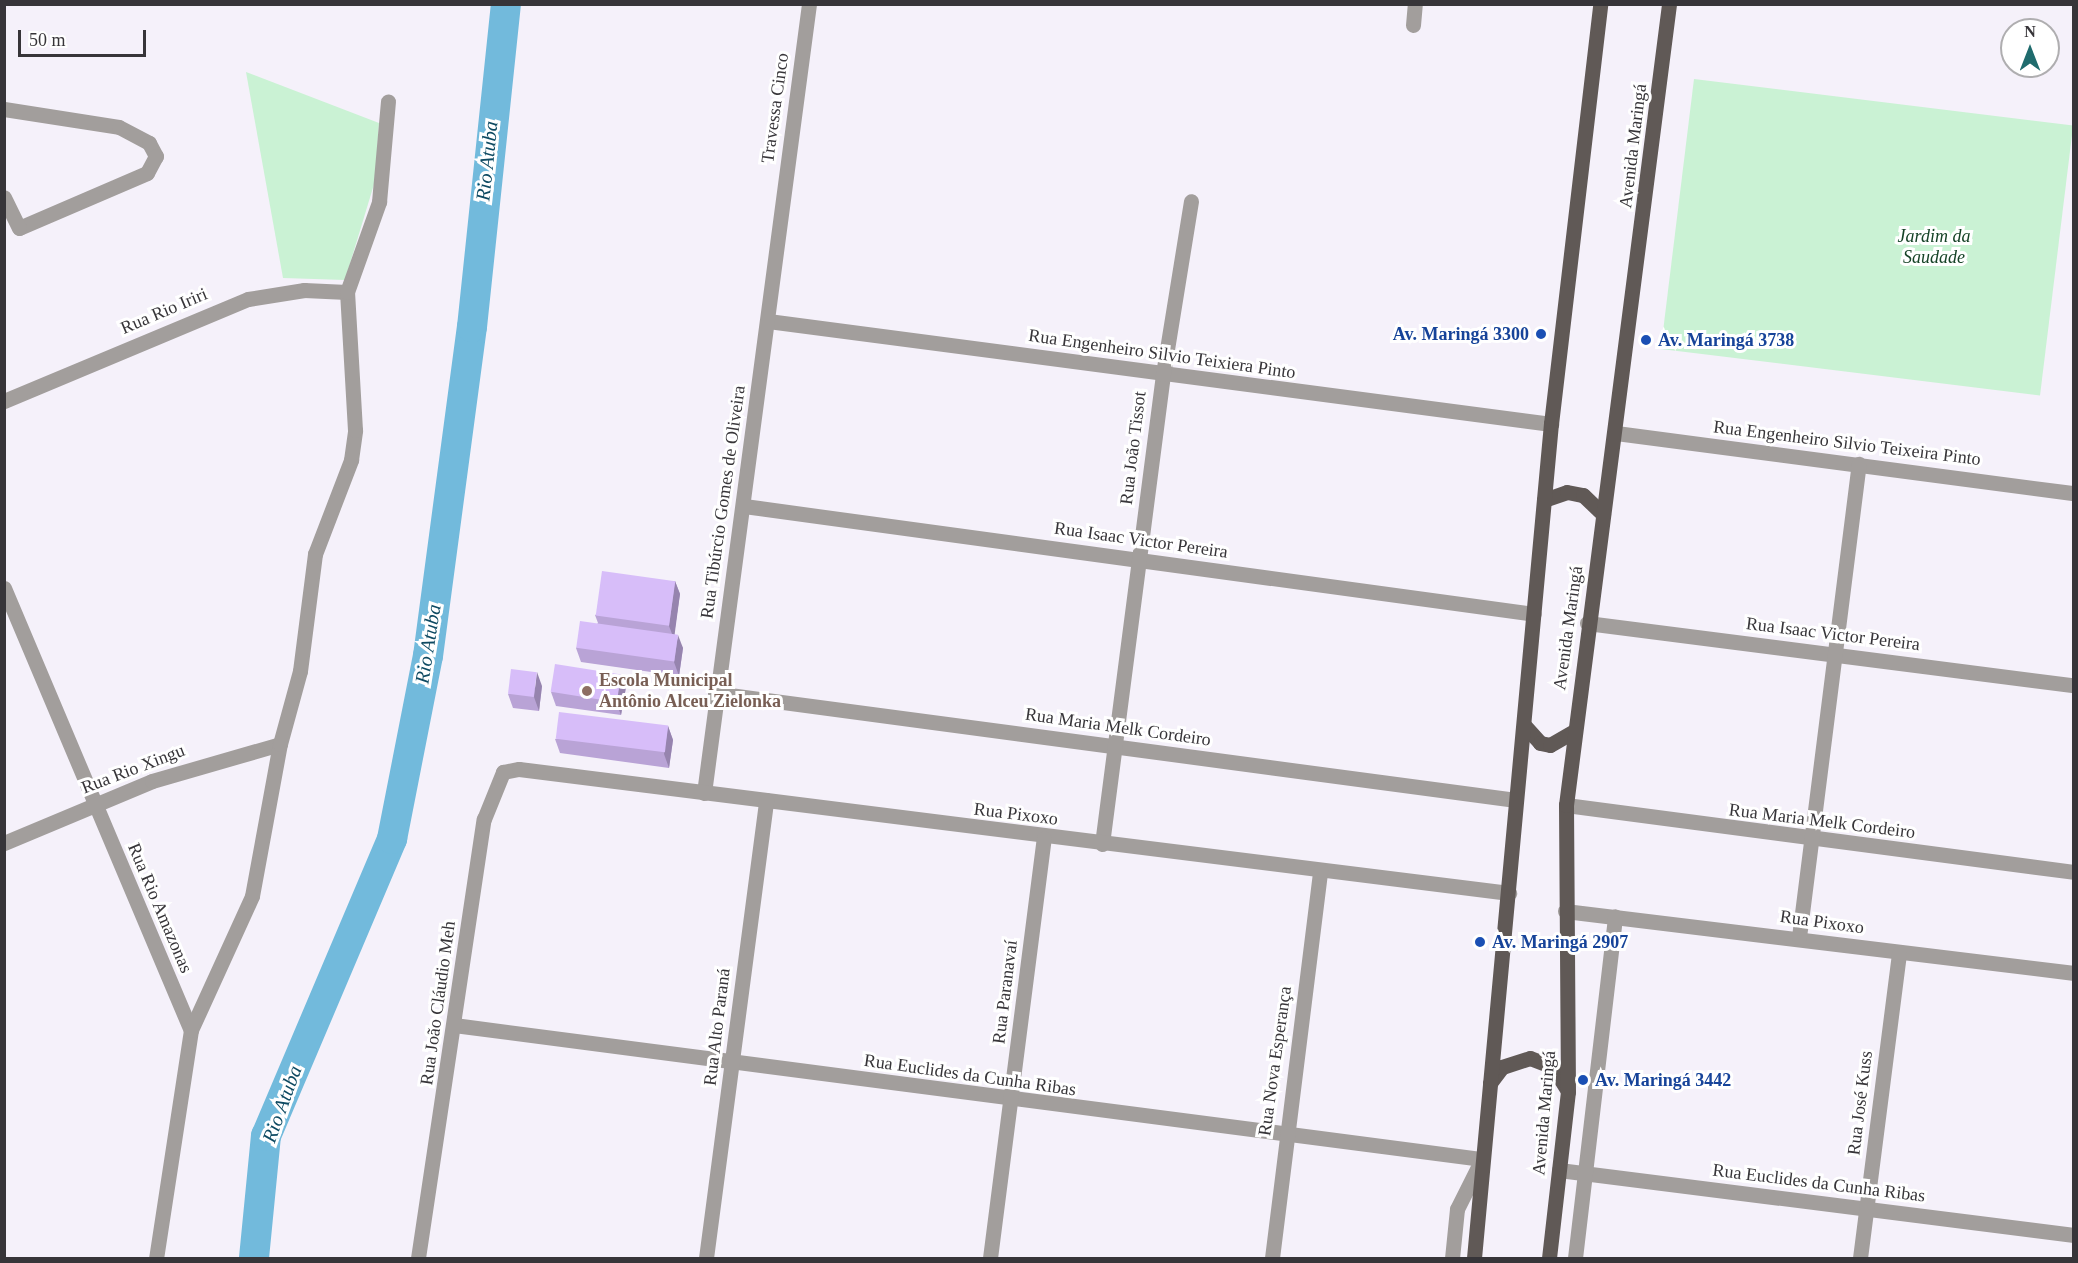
<!DOCTYPE html>
<meta charset="utf-8">
<style>
body{margin:0}
#map{position:relative;width:2078px;height:1263px;overflow:hidden;background:#f5f1fa;font-family:Georgia,serif}
div>[style]{position:absolute}
[style*='--x']{left:calc(var(--x)*1px);top:calc(var(--y)*1px);width:calc(var(--w)*1px);rotate:calc(var(--a)*1deg)}
.green>*{inset:0;background:#caf2d4;transform-origin:0 0}
.river>*{height:30px;margin:-15px;padding:0 15px;transform-origin:15px;border-radius:15px;background:#72badc}
.street>*{height:15px;margin:-7.5px;padding:0 7.5px;transform-origin:7.5px;border-radius:7.5px;background:#a29e9c}
.primary>*{height:15px;margin:-7.5px;padding:0 7.5px;transform-origin:7.5px;border-radius:7.5px;background:#605956}
.wall>*{inset:0;background:#b9a3d6}
.shaded-wall>*{inset:0;background:#9684ae}
.building>*{inset:0;background:#d7bdf9;transform-origin:0 0}
.dots>*{width:16px;height:16px;translate:-50% -50%;box-sizing:border-box;border:3px solid #fff;border-radius:50%}
span{translate:-50% -50%;white-space:nowrap;text-align:center;line-height:1.15;-webkit-text-stroke:6px #fff;paint-order:stroke}
.street-label{font-size:18px;color:#373539}
.park-label{font-size:18px;color:#164327;font-style:italic}
.transit-label{font-size:18px;color:#164399;font-weight:700}
.right{translate:-100% -50%;text-align:right}
.left{translate:0 -50%;text-align:left}
.education-label{font-size:18px;color:#785e54;font-weight:700}
.water-label{font-size:20px;color:#0e4a62;font-style:italic}
.frame{position:absolute;inset:0;border:6px solid #373539;pointer-events:none}
.north{position:absolute;left:2000px;top:18px;width:60px;height:60px;box-sizing:border-box;background:#fff;border:2px solid #afaeb0;border-radius:50%;rotate:0deg;font-size:16px;font-weight:700;line-height:24px;text-align:center;color:#373539}
.north::after{content:'';display:block;margin:auto;width:21px;height:27px;background:#1f6b6d;clip-path:polygon(50% 0,100% 100%,50% 72%,0 100%)}
.scale{position:absolute;left:18px;top:30px;width:128px;height:27px;box-sizing:border-box;border:3px solid #373539;border-top:0;padding-left:8px;font-size:18px;line-height:21px;white-space:nowrap;color:#373539;-webkit-text-stroke:4px #fff;paint-order:stroke}
</style>
<div id="map">
<div class="green">
<i style="clip-path:polygon(246px 72px,379px 123px,375px 181px,345px 280px,283px 278px)"></i>
<i style="left:1694px;top:79px;width:382px;height:272px;rotate:7deg"></i>
</div>
<div class="river">
<i style="--x:254;--y:1258;--w:123;--a:-84.4"></i>
<i style="--x:266;--y:1136;--w:323;--a:-67"></i>
<i style="--x:392;--y:839;--w:187;--a:-78.9"></i>
<i style="--x:428;--y:656;--w:332;--a:-82.4"></i>
<i style="--x:472;--y:327;--w:325;--a:-84"></i>
</div>
<div class="street">
<i style="--x:1413;--y:25;--w:21;--a:-85"></i>
<i style="--x:4;--y:109;--w:116;--a:8.9"></i>
<i style="--x:119;--y:127;--w:34;--a:28"></i>
<i style="--x:149;--y:143;--w:15;--a:62"></i>
<i style="--x:156;--y:156;--w:19;--a:118"></i>
<i style="--x:147;--y:173;--w:139;--a:156.7"></i>
<i style="--x:19;--y:228;--w:34;--a:-116"></i>
<i style="--x:768;--y:321;--w:790;--a:7.49"></i>
<i style="--x:4;--y:401;--w:264;--a:-22.7"></i>
<i style="--x:248;--y:299;--w:57;--a:-9.1"></i>
<i style="--x:304;--y:290;--w:43;--a:2.7"></i>
<i style="--x:1616;--y:433;--w:462;--a:7.5"></i>
<i style="--x:744;--y:506;--w:797;--a:7.78"></i>
<i style="--x:4;--y:588;--w:480;--a:67.1"></i>
<i style="--x:191;--y:1030;--w:231;--a:98.7"></i>
<i style="--x:1587;--y:623;--w:491;--a:7.3"></i>
<i style="--x:715;--y:693;--w:808;--a:7.61"></i>
<i style="--x:704;--y:793;--w:796;--a:-82.42"></i>
<i style="--x:1566;--y:805;--w:512;--a:7.51"></i>
<i style="--x:4;--y:843;--w:160;--a:-22.7"></i>
<i style="--x:152;--y:781;--w:133;--a:-16.1"></i>
<i style="--x:1102;--y:844;--w:474;--a:-82.6"></i>
<i style="--x:1163;--y:374;--w:175;--a:-80.8"></i>
<i style="--x:1565;--y:911;--w:513;--a:6.94"></i>
<i style="--x:1799;--y:937;--w:477;--a:-82.8"></i>
<i style="--x:454;--y:1025;--w:1037;--a:7.43"></i>
<i style="--x:1482;--y:1159;--w:56;--a:116.6"></i>
<i style="--x:1457;--y:1209;--w:49;--a:95.8"></i>
<i style="--x:191;--y:1030;--w:147;--a:-65.5"></i>
<i style="--x:252;--y:896;--w:155;--a:-79.6"></i>
<i style="--x:280;--y:744;--w:76;--a:-74.7"></i>
<i style="--x:300;--y:671;--w:118;--a:-82.7"></i>
<i style="--x:315;--y:554;--w:101;--a:-69"></i>
<i style="--x:351;--y:460;--w:30;--a:-82"></i>
<i style="--x:355;--y:430;--w:138;--a:-93.3"></i>
<i style="--x:347;--y:292;--w:96;--a:-70.4"></i>
<i style="--x:379;--y:202;--w:101;--a:-84.9"></i>
<i style="--x:1559;--y:1170;--w:519;--a:7.19"></i>
<i style="--x:418;--y:1258;--w:444;--a:-81.5"></i>
<i style="--x:484;--y:819;--w:51;--a:-68"></i>
<i style="--x:503;--y:772;--w:16;--a:-11"></i>
<i style="--x:519;--y:769;--w:998;--a:7.14"></i>
<i style="--x:706;--y:1258;--w:462;--a:-82.5"></i>
<i style="--x:990;--y:1258;--w:423;--a:-82.7"></i>
<i style="--x:1272;--y:1258;--w:391;--a:-82.9"></i>
<i style="--x:1575;--y:1258;--w:344;--a:-83.3"></i>
<i style="--x:1860;--y:1258;--w:307;--a:-82.7"></i>
</div>
<div class="primary">
<i style="--x:1544;--y:500;--w:24;--a:-19"></i>
<i style="--x:1567;--y:492;--w:16;--a:11"></i>
<i style="--x:1583;--y:495;--w:28;--a:44"></i>
<i style="--x:1524;--y:725;--w:24;--a:48"></i>
<i style="--x:1540;--y:743;--w:10;--a:11"></i>
<i style="--x:1550;--y:745;--w:28;--a:-30"></i>
<i style="--x:1490;--y:1083;--w:20;--a:-53"></i>
<i style="--x:1502;--y:1067;--w:29;--a:-18"></i>
<i style="--x:1530;--y:1058;--w:25;--a:21"></i>
<i style="--x:1553;--y:1067;--w:26;--a:58"></i>
<i style="--x:1474;--y:1258;--w:838;--a:-84.73"></i>
<i style="--x:1551;--y:424;--w:423;--a:-83.3"></i>
<i style="--x:1549;--y:1258;--w:167;--a:-83.5"></i>
<i style="--x:1568;--y:1092;--w:287;--a:-90.4"></i>
<i style="--x:1566;--y:805;--w:808;--a:-82.67"></i>
</div>
<div class="wall">
<i style="clip-path:polygon(675px 581px,680px 594px,674px 634px,683px 648px,679px 676px,581px 662px,576px 648px,598px 623px,595px 615px)"></i>
<i style="clip-path:polygon(621px 674px,626px 687px,621px 715px,556px 706px,551px 692px)"></i>
<i style="clip-path:polygon(542px 686px,539px 711px,513px 708px,508px 694px)"></i>
<i style="clip-path:polygon(668px 726px,673px 740px,669px 768px,560px 753px,555px 739px)"></i>
</div>
<div class="shaded-wall">
<i style="clip-path:polygon(675px 581px,680px 594px,674px 639px,669px 626px)"></i>
<i style="clip-path:polygon(678px 635px,683px 648px,679px 676px,674px 662px)"></i>
<i style="clip-path:polygon(537px 672px,542px 686px,539px 711px,534px 697px)"></i>
<i style="clip-path:polygon(621px 674px,626px 687px,621px 715px,616px 702px)"></i>
<i style="clip-path:polygon(668px 726px,673px 740px,669px 768px,664px 754px)"></i>
</div>
<div class="building">
<i style="left:602px;top:571px;width:74px;height:45px;rotate:8deg"></i>
<i style="left:580px;top:621px;width:99px;height:27px;rotate:8deg"></i>
<i style="left:555px;top:664px;width:67px;height:28px;rotate:9deg"></i>
<i style="left:511px;top:669px;width:26px;height:25px;rotate:7deg"></i>
<i style="left:559px;top:712px;width:110px;height:27px;rotate:7deg"></i>
</div>
<div class="dots">
<i style="left:1541px;top:334px;background:#1a4fb4"></i>
<i style="left:1646px;top:340px;background:#1a4fb4"></i>
<i style="left:587px;top:691px;background:#8d6e63"></i>
<i style="left:1480px;top:942px;background:#1a4fb4"></i>
<i style="left:1583px;top:1080px;background:#1a4fb4"></i>
</div>
<div class="street-label">
<span style="left:775px;top:108px;rotate:-82deg">Travessa Cinco</span>
<span style="left:1633px;top:146px;rotate:-83deg">Avenida Maringá</span>
<span style="left:164px;top:311px;rotate:-23deg">Rua Rio Iriri</span>
<span style="left:1162px;top:354px;rotate:8deg">Rua Engenheiro Silvio Teixiera Pinto</span>
<span style="left:1847px;top:443px;rotate:7deg">Rua Engenheiro Silvio Teixeira Pinto</span>
<span style="left:1133px;top:448px;rotate:-83deg">Rua João Tissot</span>
<span style="left:723px;top:502px;rotate:-82deg">Rua Tibúrcio Gomes de Oliveira</span>
<span style="left:1141px;top:540px;rotate:8deg">Rua Isaac Victor Pereira</span>
<span style="left:1568px;top:628px;rotate:-82deg">Avenida Maringá</span>
<span style="left:1833px;top:634px;rotate:7deg">Rua Isaac Victor Pereira</span>
<span style="left:1118px;top:727px;rotate:8deg">Rua Maria Melk Cordeiro</span>
<span style="left:133px;top:769px;rotate:-21deg">Rua Rio Xingu</span>
<span style="left:1016px;top:814px;rotate:7deg">Rua Pixoxo</span>
<span style="left:1822px;top:821px;rotate:7deg">Rua Maria Melk Cordeiro</span>
<span style="left:160px;top:908px;rotate:67deg">Rua Rio Amazonas</span>
<span style="left:1822px;top:922px;rotate:8deg">Rua Pixoxo</span>
<span style="left:1005px;top:992px;rotate:-83deg">Rua Paranavaí</span>
<span style="left:438px;top:1003px;rotate:-82deg">Rua João Cláudio Meh</span>
<span style="left:717px;top:1027px;rotate:-83deg">Rua Alto Paraná</span>
<span style="left:1275px;top:1061px;rotate:-82deg">Rua Nova Esperança</span>
<span style="left:970px;top:1075px;rotate:8deg">Rua Euclides da Cunha Ribas</span>
<span style="left:1860px;top:1103px;rotate:-83deg">Rua José Kuss</span>
<span style="left:1544px;top:1113px;rotate:-85deg">Avenida Maringá</span>
<span style="left:1819px;top:1183px;rotate:7deg">Rua Euclides da Cunha Ribas</span>
</div>
<div class="park-label">
<span style="left:1934px;top:247px">Jardim da<br>Saudade</span>
</div>
<div class="transit-label">
<span class="right" style="left:1529px;top:334px">Av. Maringá 3300</span>
<span class="left" style="left:1658px;top:340px">Av. Maringá 3738</span>
<span class="left" style="left:1492px;top:942px">Av. Maringá 2907</span>
<span class="left" style="left:1595px;top:1080px">Av. Maringá 3442</span>
</div>
<div class="education-label">
<span class="left" style="left:599px;top:691px">Escola Municipal<br>Antônio Alceu Zielonka</span>
</div>
<div class="water-label">
<span style="left:487px;top:161px;rotate:-84deg">Rio Atuba</span>
<span style="left:428px;top:644px;rotate:-81deg">Rio Atuba</span>
<span style="left:282px;top:1104px;rotate:-70deg">Rio Atuba</span>
</div>
<div class="frame"></div>
<div class="north">N</div>
<div class="scale">50 m</div>
</div>
